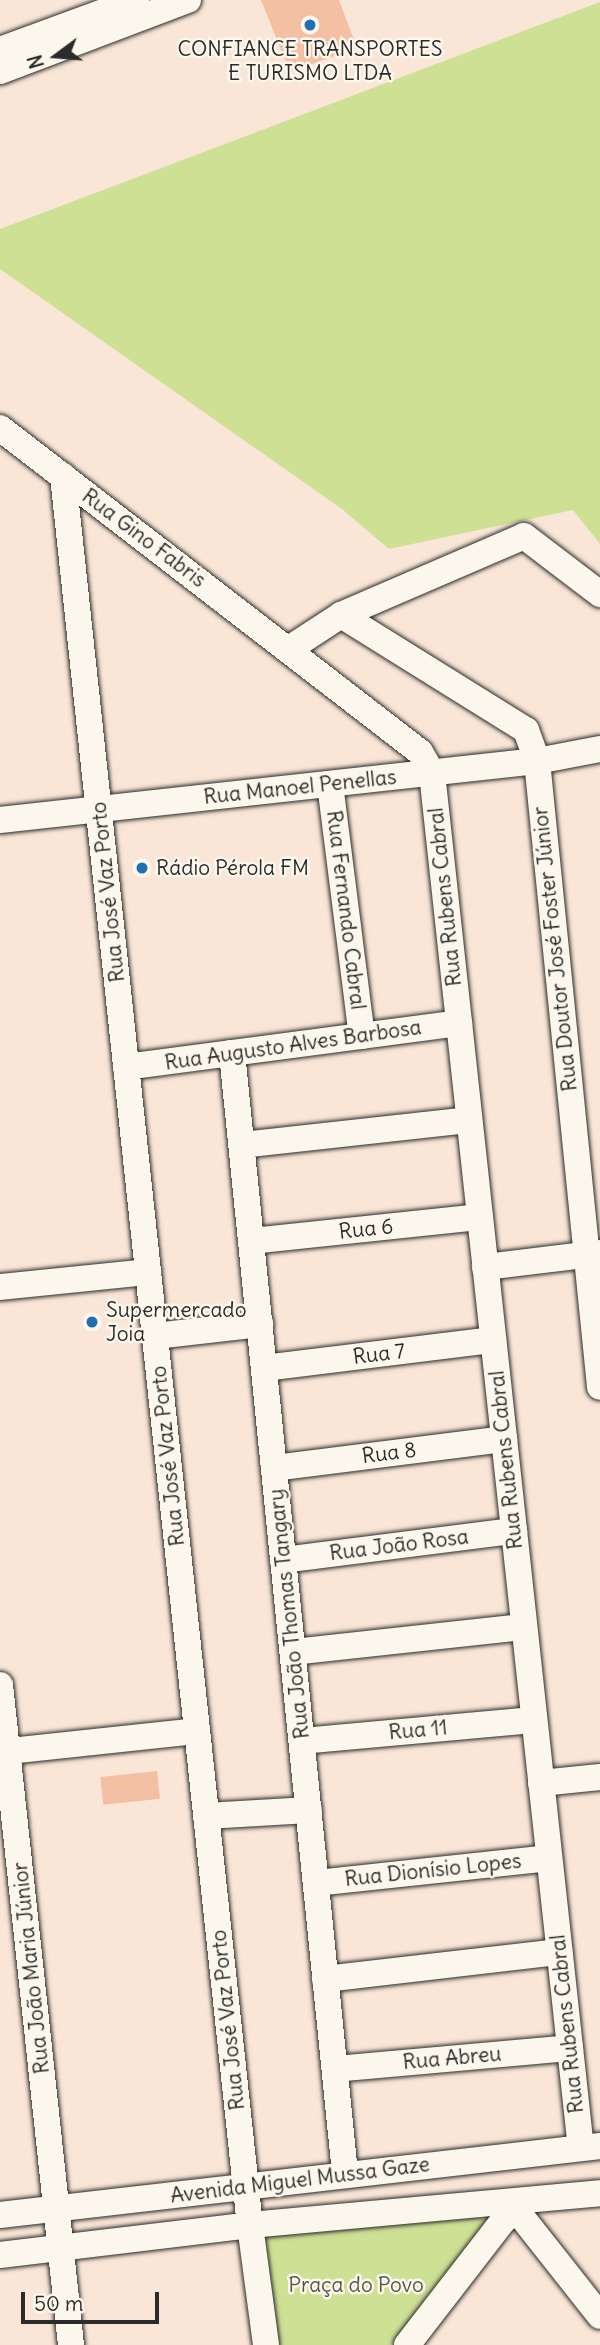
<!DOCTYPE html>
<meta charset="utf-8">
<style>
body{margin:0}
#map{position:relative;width:600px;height:2345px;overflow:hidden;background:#f9e6d6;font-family:Delius,sans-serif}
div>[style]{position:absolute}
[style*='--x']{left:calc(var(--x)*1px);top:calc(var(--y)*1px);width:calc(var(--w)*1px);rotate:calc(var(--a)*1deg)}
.green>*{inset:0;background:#cee094}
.building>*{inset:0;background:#f3c0a4;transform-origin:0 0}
.roads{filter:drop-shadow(0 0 2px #2b2b2b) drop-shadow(0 0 2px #2b2b2b)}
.minor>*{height:26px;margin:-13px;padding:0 13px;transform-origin:13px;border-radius:13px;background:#fbf7ec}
.dots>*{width:19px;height:19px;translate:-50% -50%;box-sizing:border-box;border:4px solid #fbf7ec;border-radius:50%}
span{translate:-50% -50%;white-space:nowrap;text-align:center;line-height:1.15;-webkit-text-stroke:5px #fbf7ec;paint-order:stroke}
.poi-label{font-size:21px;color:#2b2b2b}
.left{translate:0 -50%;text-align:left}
.street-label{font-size:21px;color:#2b2b2b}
.park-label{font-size:21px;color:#545845}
.north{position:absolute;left:21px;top:21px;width:70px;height:70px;-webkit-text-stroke:5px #fbf7ec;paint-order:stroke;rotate:254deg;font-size:19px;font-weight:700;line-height:28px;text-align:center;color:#2b2b2b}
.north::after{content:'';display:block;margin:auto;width:24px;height:32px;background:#2b2b2b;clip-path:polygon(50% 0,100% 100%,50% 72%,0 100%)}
.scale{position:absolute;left:21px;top:2292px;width:138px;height:32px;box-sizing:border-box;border:4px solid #2b2b2b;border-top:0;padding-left:9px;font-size:21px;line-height:24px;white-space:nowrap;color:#2b2b2b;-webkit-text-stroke:5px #fbf7ec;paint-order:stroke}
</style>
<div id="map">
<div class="green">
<i style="clip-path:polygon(600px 2px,600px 544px,573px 510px,389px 549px,342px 509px,0 269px,0 229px)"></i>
<i style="clip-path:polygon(473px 2215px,486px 2221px,487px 2231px,390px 2345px,275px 2345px,264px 2233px)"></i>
</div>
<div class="building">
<i style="clip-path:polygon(261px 0,339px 0,357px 48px,290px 72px)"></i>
<i style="left:157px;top:1771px;width:28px;height:57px;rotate:84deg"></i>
</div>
<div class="roads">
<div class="minor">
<i style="--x:0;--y:50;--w:145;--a:-20.2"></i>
<i style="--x:0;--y:71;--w:201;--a:-20.7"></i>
<i style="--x:0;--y:428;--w:530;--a:37.65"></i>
<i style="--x:420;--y:752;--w:24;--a:60"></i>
<i style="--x:432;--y:773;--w:1383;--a:83.82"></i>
<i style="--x:63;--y:476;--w:1759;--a:83.9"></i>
<i style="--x:250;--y:2225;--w:121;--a:82.4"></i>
<i style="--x:341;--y:615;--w:218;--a:31.9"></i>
<i style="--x:526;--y:730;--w:33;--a:70"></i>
<i style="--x:537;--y:761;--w:629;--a:84.25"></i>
<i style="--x:289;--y:649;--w:62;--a:-33.2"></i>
<i style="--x:341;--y:615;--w:199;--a:-23.3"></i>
<i style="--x:524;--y:536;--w:96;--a:37.3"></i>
<i style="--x:330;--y:784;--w:254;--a:82.8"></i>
<i style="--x:0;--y:820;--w:540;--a:-6.27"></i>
<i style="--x:537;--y:761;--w:64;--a:-10.8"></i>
<i style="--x:232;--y:1053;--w:1127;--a:84.24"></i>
<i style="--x:126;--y:1067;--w:336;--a:-7.5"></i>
<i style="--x:242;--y:1145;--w:228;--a:-6.3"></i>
<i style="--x:251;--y:1241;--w:230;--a:-6"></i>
<i style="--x:485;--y:1267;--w:116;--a:-6.9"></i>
<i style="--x:0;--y:1287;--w:149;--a:-5.8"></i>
<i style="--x:155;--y:1336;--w:106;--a:-6.5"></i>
<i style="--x:264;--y:1368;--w:231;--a:-7"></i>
<i style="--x:274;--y:1468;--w:232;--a:-7.2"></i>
<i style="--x:283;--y:1560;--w:233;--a:-7.2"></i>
<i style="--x:293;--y:1652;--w:232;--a:-6.2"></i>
<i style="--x:0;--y:1685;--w:664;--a:83.86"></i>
<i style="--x:302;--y:1741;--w:233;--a:-5.2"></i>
<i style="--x:0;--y:1752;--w:198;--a:-6.1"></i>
<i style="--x:541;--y:1783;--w:59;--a:-5.8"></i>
<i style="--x:206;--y:1816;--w:103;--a:-3.3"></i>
<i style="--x:316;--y:1883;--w:234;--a:-6.1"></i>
<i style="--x:325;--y:1979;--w:236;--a:-6.6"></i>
<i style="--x:335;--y:2069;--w:236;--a:-5.1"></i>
<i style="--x:510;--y:2202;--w:145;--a:51.7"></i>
<i style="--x:0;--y:2215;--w:604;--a:-6.56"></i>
<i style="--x:0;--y:2255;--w:252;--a:-6.8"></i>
<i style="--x:250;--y:2225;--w:351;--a:-5.2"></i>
<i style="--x:407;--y:2345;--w:157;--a:-52.3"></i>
<i style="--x:503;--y:2221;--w:20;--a:-70"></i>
</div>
</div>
<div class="dots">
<i style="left:310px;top:25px;background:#1f6fb2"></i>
<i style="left:142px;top:868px;background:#1f6fb2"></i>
<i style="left:92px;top:1322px;background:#1f6fb2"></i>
</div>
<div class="poi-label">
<span style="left:310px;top:61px">CONFIANCE TRANSPORTES<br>E TURISMO LTDA</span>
<span class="left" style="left:156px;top:868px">Rádio Pérola FM</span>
<span class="left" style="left:106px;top:1322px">Supermercado<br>Joia</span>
</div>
<div class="street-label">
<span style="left:144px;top:538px;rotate:37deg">Rua Gino Fabris</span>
<span style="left:300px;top:787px;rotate:-6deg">Rua Manoel Penellas</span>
<span style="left:108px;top:892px;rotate:-96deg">Rua José Vaz Porto</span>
<span style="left:445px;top:897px;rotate:-96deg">Rua Rubens Cabral</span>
<span style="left:346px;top:910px;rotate:83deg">Rua Fernando Cabral</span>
<span style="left:555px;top:949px;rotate:-96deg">Rua Doutor José Foster Júnior</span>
<span style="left:293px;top:1045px;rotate:-8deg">Rua Augusto Alves Barbosa</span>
<span style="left:366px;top:1229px;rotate:-6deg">Rua 6</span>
<span style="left:379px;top:1354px;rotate:-7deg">Rua 7</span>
<span style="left:389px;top:1453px;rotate:-7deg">Rua 8</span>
<span style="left:168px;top:1456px;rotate:-96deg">Rua José Vaz Porto</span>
<span style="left:506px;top:1460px;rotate:-96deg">Rua Rubens Cabral</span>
<span style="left:399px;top:1545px;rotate:-7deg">Rua João Rosa</span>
<span style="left:289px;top:1614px;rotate:-96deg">Rua João Thomas Tangary</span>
<span style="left:418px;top:1730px;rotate:-5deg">Rua 11</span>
<span style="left:433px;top:1870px;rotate:-6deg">Rua Dionísio Lopes</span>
<span style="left:31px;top:1968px;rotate:-96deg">Rua João Maria Júnior</span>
<span style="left:228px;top:2020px;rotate:-96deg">Rua José Vaz Porto</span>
<span style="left:567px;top:2024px;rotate:-96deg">Rua Rubens Cabral</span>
<span style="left:452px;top:2058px;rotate:-5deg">Rua Abreu</span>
<span style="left:300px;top:2180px;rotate:-7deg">Avenida Miguel Mussa Gaze</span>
</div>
<div class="park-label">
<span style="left:356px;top:2285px">Praça do Povo</span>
</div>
<div class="north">N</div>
<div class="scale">50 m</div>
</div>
